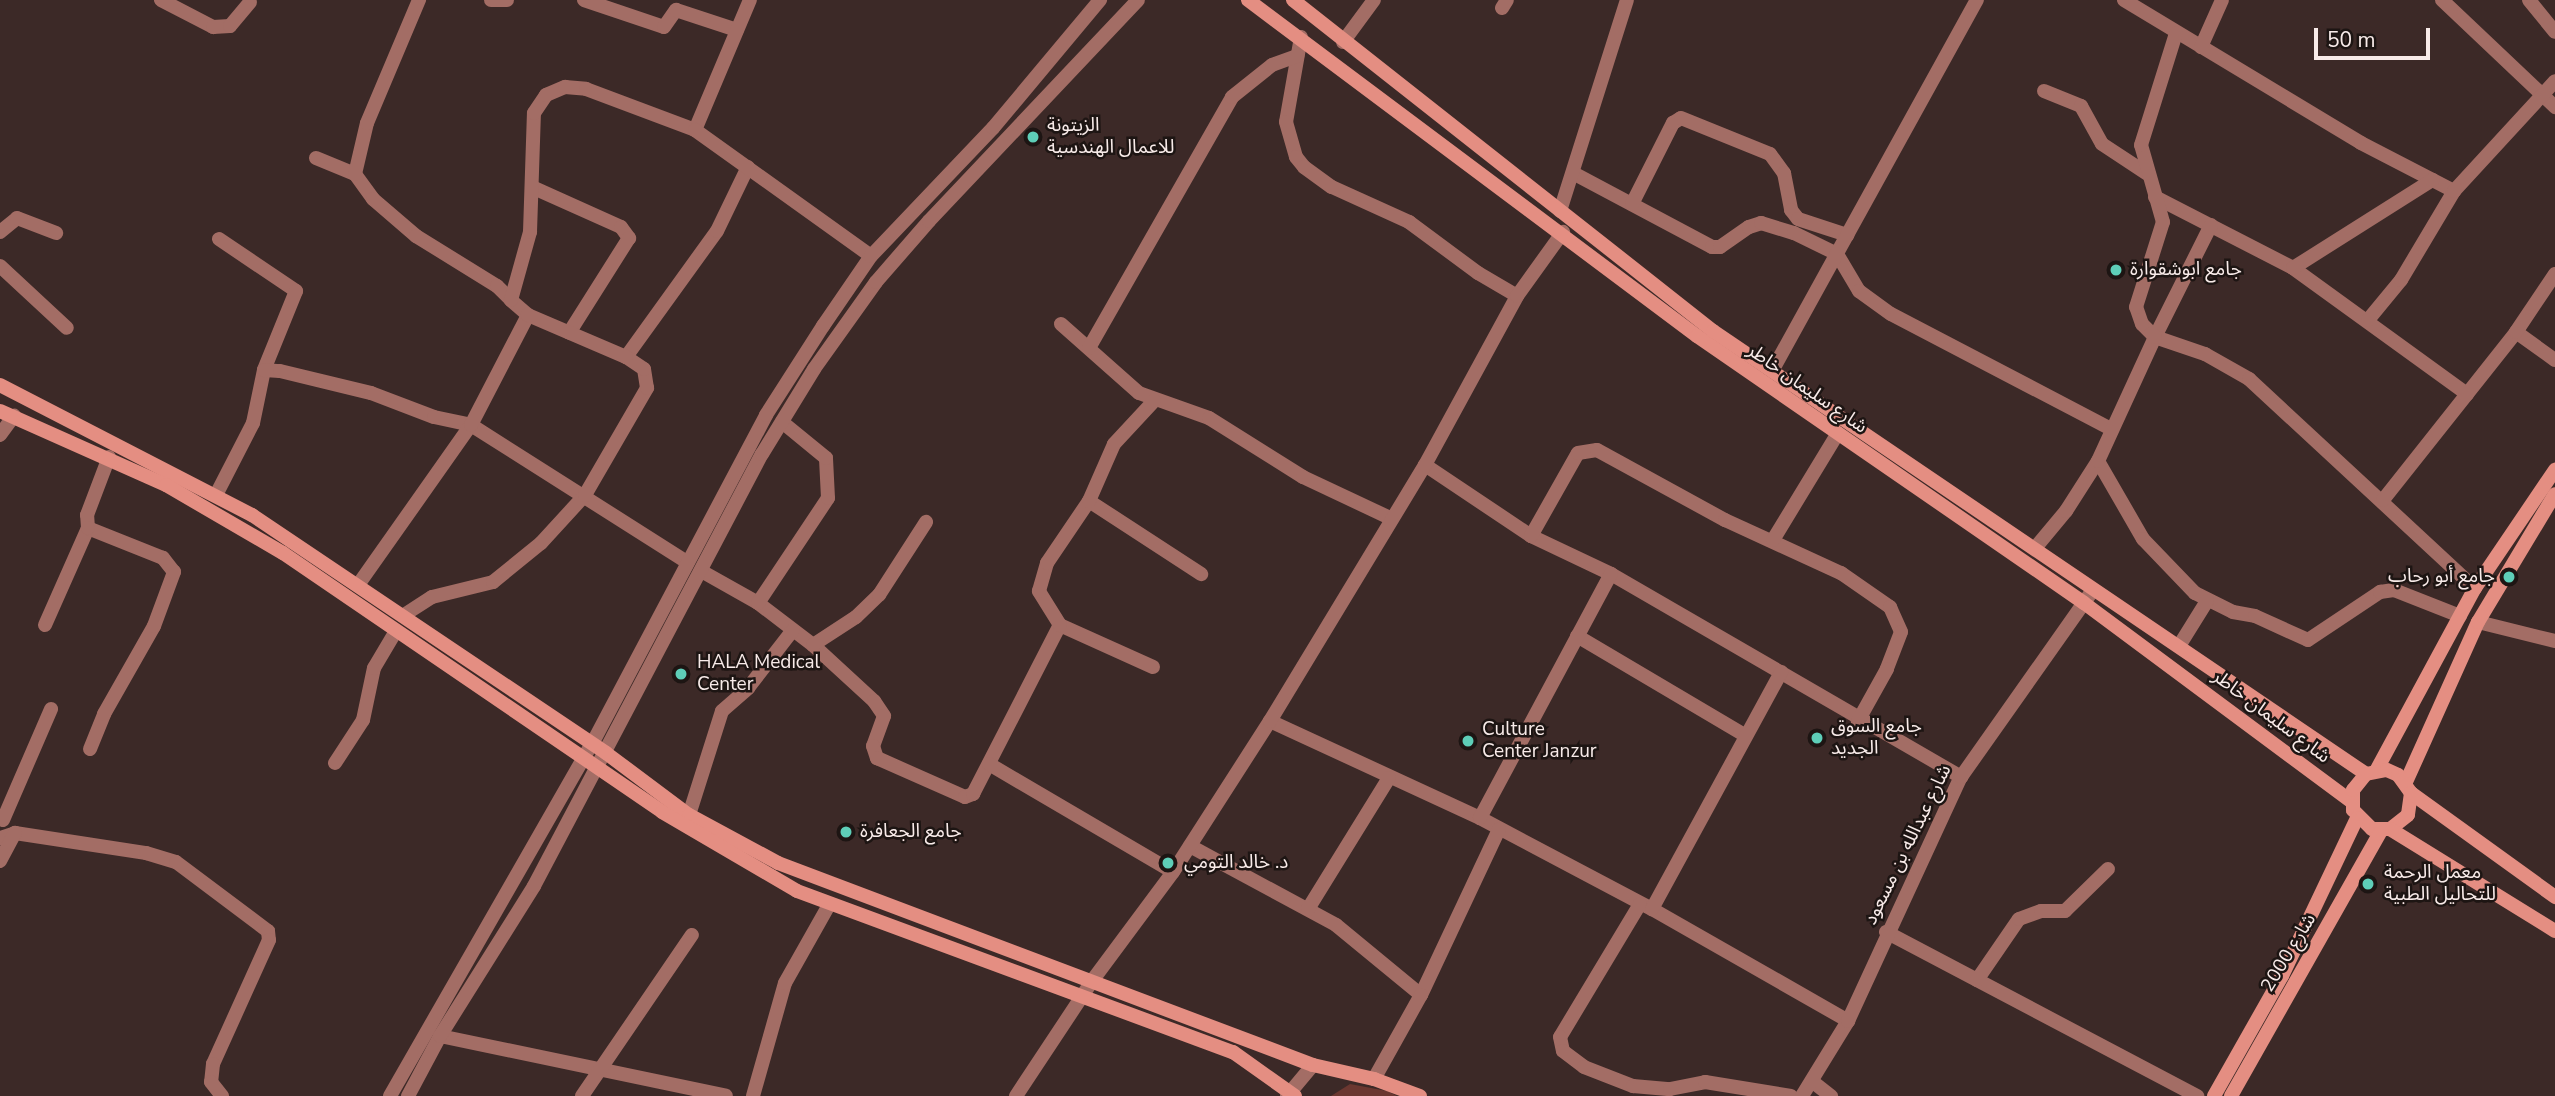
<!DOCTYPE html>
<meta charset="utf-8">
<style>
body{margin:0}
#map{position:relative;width:2555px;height:1096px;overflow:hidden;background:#3c2927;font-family:"Nunito Sans","Noto Sans Arabic",sans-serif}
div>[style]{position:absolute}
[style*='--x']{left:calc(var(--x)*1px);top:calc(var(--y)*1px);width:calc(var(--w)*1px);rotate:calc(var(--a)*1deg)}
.green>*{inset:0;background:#6b3730}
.minor>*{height:14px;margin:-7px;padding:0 7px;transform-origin:7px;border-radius:7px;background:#a36d65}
.tertiary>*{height:14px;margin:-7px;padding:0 7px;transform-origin:7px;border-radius:7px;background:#a36d65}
.secondary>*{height:14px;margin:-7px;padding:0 7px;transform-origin:7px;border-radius:7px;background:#e48e82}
.dots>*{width:19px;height:19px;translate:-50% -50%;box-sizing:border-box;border:4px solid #1d1513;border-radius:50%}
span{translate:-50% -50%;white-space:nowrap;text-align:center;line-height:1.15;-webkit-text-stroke:5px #1d1513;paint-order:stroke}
.poi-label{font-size:19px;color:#f8ebe9}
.left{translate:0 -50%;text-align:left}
.right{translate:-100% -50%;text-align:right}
.street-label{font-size:19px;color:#f8ebe9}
.scale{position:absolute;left:2314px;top:28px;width:116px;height:32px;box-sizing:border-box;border:4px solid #f8ebe9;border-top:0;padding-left:9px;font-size:21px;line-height:24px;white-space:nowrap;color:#f8ebe9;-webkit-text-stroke:5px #1d1513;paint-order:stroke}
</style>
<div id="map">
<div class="green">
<i style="clip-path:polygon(1350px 1084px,1387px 1091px,1397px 1096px,1331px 1096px)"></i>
</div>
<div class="minor">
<i style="--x:161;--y:0;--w:59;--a:27.4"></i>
<i style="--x:213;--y:27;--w:17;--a:-3"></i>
<i style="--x:230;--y:26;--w:31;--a:-50"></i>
<i style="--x:491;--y:0;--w:16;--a:0"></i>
<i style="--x:584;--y:0;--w:84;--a:18.6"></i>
<i style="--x:664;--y:27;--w:21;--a:-55"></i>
<i style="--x:676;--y:10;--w:64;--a:18.2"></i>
<i style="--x:2124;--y:0;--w:277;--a:31.1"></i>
<i style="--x:2361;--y:143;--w:105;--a:27.3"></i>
<i style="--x:2442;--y:0;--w:156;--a:43.4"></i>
<i style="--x:2529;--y:0;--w:41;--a:50.9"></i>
<i style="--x:1502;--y:8;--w:9;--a:-58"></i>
<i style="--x:1301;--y:37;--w:86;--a:100"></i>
<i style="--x:1286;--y:122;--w:36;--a:74"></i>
<i style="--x:1296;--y:157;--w:13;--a:51"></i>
<i style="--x:1304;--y:167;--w:34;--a:36"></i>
<i style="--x:1332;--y:187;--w:85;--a:24.4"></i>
<i style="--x:1409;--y:222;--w:86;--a:36.5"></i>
<i style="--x:1478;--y:273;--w:45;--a:30.5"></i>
<i style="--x:1343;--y:42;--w:52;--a:-53.6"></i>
<i style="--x:2201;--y:47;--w:51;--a:-65.9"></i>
<i style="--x:2044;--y:91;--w:40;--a:22"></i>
<i style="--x:2081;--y:106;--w:43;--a:61.1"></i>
<i style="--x:2102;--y:144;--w:53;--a:33.4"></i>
<i style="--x:695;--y:130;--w:141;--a:-67.1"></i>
<i style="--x:316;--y:158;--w:42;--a:22.3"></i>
<i style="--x:355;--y:174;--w:31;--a:54"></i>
<i style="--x:373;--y:199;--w:57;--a:40.7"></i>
<i style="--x:416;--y:236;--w:95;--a:31.7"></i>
<i style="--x:497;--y:286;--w:20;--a:45"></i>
<i style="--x:1573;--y:173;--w:157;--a:28"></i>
<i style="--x:1712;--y:247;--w:8;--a:0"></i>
<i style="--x:1720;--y:247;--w:35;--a:-35"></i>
<i style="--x:1749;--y:227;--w:13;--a:-18"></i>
<i style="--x:1761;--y:223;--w:34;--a:17"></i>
<i style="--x:1794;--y:233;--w:48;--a:26"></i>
<i style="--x:1837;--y:254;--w:43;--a:59.3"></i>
<i style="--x:1859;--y:291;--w:39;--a:36"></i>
<i style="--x:1891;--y:314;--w:248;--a:27.6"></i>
<i style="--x:355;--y:174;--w:52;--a:-76.8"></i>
<i style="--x:367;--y:123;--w:134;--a:-67.1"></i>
<i style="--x:534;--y:188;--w:95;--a:24.1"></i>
<i style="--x:621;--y:227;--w:14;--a:54"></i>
<i style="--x:629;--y:238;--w:112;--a:122.3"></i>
<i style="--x:2155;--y:197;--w:155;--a:27.2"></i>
<i style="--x:2293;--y:268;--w:215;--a:35.9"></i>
<i style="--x:1632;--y:204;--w:91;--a:-63.2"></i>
<i style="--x:1673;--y:123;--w:9;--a:-32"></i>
<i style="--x:1681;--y:118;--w:96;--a:22"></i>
<i style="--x:1770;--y:154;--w:24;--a:54"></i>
<i style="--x:1784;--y:173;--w:38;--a:79"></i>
<i style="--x:1791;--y:210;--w:11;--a:52"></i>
<i style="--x:1798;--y:219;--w:52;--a:18.1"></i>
<i style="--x:1560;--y:211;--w:221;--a:-72.4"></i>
<i style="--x:2211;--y:225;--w:125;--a:116.6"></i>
<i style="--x:2155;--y:337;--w:53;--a:18.8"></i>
<i style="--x:2205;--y:354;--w:51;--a:29.6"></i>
<i style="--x:2249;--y:379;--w:308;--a:42.8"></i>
<i style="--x:0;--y:232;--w:22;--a:-39"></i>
<i style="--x:17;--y:218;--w:42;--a:21"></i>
<i style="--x:219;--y:239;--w:93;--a:34"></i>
<i style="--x:296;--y:291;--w:85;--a:112.1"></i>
<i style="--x:0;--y:266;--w:91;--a:42.8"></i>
<i style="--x:2293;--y:268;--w:165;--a:-32.3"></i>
<i style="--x:2368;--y:320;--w:52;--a:-50.5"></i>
<i style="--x:2401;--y:280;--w:104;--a:-59.2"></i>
<i style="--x:2454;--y:191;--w:149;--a:-47.4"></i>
<i style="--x:1061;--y:324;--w:104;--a:41.5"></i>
<i style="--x:1139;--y:393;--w:74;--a:19.7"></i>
<i style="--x:1209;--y:418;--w:111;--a:32.1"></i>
<i style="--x:1303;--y:477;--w:96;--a:25.2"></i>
<i style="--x:2516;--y:332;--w:48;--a:35.7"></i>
<i style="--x:1089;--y:348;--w:289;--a:-60.3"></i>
<i style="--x:1232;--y:97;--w:51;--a:-38.7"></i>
<i style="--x:1272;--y:65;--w:27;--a:-20"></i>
<i style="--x:626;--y:357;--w:155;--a:-54.2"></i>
<i style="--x:717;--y:231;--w:71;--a:-64.2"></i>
<i style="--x:1772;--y:371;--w:424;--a:-61.1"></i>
<i style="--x:0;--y:435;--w:24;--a:-54"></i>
<i style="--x:2098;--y:461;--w:90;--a:60"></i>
<i style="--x:2143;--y:539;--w:75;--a:46.1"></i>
<i style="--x:2195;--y:593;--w:42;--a:26.6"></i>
<i style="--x:2233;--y:612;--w:22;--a:10"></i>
<i style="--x:2255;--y:616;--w:58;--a:24.4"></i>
<i style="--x:2308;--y:640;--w:87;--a:-33.7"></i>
<i style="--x:2380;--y:592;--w:14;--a:-8"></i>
<i style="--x:2394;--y:590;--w:71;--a:21.5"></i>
<i style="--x:1425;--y:465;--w:128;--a:33.8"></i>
<i style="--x:1531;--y:536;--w:89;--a:25.4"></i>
<i style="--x:1611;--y:574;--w:405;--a:30.1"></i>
<i style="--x:216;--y:495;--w:81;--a:-62.8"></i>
<i style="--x:253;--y:423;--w:54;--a:-78.3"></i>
<i style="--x:264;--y:370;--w:16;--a:4"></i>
<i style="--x:280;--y:371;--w:94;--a:13.6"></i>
<i style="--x:371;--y:393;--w:67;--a:20.9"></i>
<i style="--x:434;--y:417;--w:38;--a:12"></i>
<i style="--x:471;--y:425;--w:254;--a:32.4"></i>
<i style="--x:2383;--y:500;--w:214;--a:-51.6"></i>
<i style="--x:2516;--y:332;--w:70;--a:-56.1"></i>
<i style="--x:1089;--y:501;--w:134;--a:33.1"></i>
<i style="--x:1531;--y:536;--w:95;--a:-60.5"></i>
<i style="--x:1578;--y:453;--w:19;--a:-9"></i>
<i style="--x:1597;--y:450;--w:146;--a:28.7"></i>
<i style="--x:1725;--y:520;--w:128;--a:24.6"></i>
<i style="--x:1841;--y:573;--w:60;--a:34.8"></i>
<i style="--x:1890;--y:607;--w:27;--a:66"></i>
<i style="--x:1901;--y:632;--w:40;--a:111"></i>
<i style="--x:1887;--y:669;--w:60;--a:119.1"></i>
<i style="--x:1773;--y:540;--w:125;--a:-58.7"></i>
<i style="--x:2036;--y:547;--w:47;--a:-50.2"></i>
<i style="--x:2066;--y:511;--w:59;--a:-57.4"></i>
<i style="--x:2098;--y:461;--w:136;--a:-65.3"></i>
<i style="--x:2155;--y:337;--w:18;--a:-135"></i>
<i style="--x:2142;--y:324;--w:18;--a:-109"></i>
<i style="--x:2136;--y:307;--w:89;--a:-72.4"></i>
<i style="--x:2163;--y:222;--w:80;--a:-105.9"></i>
<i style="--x:2141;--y:145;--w:117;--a:-72.6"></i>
<i style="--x:703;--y:572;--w:63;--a:29.4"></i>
<i style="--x:758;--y:603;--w:69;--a:37.4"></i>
<i style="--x:813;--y:645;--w:83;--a:42.6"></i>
<i style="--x:874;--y:701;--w:18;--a:56"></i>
<i style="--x:884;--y:716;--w:32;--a:110"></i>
<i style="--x:873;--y:746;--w:13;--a:72"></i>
<i style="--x:877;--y:758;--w:96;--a:23.9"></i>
<i style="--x:965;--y:797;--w:9;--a:-21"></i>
<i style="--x:973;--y:794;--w:190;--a:-62.8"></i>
<i style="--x:358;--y:585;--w:196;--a:-54.8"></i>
<i style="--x:471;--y:425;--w:124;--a:-62.6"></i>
<i style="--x:528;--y:315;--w:23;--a:-139"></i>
<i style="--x:511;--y:300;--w:71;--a:-74.4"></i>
<i style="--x:530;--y:232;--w:119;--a:-88.1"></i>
<i style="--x:534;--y:113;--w:22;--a:-56"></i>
<i style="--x:546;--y:95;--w:21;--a:-23"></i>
<i style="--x:565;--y:87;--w:21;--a:5"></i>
<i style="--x:586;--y:89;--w:116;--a:20.6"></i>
<i style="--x:695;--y:130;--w:216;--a:35.6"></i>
<i style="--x:758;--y:603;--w:126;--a:-56.3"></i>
<i style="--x:828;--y:498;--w:40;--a:-92.9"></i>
<i style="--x:826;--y:458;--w:57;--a:-140.7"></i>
<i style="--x:404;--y:615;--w:33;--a:-33"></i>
<i style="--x:432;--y:597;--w:63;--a:-13.8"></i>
<i style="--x:493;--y:582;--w:62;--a:-39.1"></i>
<i style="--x:541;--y:543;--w:65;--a:-47.5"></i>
<i style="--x:585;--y:495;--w:124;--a:-59.9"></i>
<i style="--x:647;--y:388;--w:19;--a:-99"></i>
<i style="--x:644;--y:369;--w:22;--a:-146"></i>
<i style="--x:626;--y:357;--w:107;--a:-156.8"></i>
<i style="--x:2478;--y:622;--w:79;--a:13.9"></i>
<i style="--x:45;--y:625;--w:106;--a:-66.1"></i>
<i style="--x:1577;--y:636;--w:196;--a:30.6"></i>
<i style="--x:813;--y:645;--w:51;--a:-33.1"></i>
<i style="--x:856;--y:617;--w:32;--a:-44"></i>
<i style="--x:879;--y:595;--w:87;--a:-57.2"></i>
<i style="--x:2179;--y:646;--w:53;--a:-58.1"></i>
<i style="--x:1153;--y:667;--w:102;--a:-155.7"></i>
<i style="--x:1060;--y:625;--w:40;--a:-122"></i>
<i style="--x:1039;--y:591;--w:29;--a:-74"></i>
<i style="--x:1047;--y:563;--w:75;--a:-55.9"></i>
<i style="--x:1089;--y:501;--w:62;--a:-66.3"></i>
<i style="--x:1114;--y:444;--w:59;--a:-47.1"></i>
<i style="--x:1270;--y:721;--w:231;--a:24.8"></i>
<i style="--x:1480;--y:818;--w:195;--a:27.9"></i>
<i style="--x:1652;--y:909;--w:226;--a:29.7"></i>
<i style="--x:90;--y:749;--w:38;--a:-68"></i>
<i style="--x:104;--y:714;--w:101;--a:-60.4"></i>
<i style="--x:154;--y:626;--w:58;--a:-69.7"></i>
<i style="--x:174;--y:572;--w:18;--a:-128"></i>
<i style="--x:163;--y:558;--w:81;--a:-158.2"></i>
<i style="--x:88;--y:528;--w:13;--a:-94"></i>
<i style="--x:87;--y:515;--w:62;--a:-69.2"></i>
<i style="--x:335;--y:763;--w:51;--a:-56.9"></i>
<i style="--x:363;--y:720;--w:53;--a:-78.1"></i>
<i style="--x:374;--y:668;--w:43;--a:-59.3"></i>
<i style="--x:989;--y:764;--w:213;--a:30.4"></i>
<i style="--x:689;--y:815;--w:109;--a:-72.4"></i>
<i style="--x:722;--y:711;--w:35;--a:-41"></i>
<i style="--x:748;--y:688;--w:73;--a:-52.2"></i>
<i style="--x:1480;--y:818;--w:277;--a:-61.8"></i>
<i style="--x:3;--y:820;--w:121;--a:-66.6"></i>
<i style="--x:0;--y:838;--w:16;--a:-18"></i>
<i style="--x:15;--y:833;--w:133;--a:8.7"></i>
<i style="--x:146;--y:853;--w:31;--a:17"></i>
<i style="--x:176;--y:862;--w:115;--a:36.9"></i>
<i style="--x:268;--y:931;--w:9;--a:84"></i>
<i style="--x:269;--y:940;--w:136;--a:114.3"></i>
<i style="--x:213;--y:1064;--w:18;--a:96"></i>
<i style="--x:211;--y:1082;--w:18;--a:52"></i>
<i style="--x:1190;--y:846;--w:166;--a:28.4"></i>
<i style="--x:1336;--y:925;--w:110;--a:39.5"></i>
<i style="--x:1421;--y:995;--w:183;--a:-64.8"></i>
<i style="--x:0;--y:861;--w:32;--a:-62"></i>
<i style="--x:1640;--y:904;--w:155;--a:121"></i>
<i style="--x:1560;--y:1037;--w:14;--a:78"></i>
<i style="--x:1563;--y:1051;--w:26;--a:37"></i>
<i style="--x:1584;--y:1067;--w:53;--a:21.2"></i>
<i style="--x:1633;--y:1086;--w:37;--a:5"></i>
<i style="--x:1670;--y:1089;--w:36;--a:-11"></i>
<i style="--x:1705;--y:1082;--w:87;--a:9.2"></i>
<i style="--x:1308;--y:909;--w:154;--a:-58.3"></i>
<i style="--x:1652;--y:909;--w:270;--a:-61.4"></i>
<i style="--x:1886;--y:932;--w:352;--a:27.8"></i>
<i style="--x:1977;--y:980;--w:74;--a:-55.5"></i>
<i style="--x:2019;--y:919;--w:23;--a:-20"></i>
<i style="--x:2041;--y:911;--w:24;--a:0"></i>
<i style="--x:2065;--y:911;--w:60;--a:-44.3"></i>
<i style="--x:440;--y:1036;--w:292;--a:11.8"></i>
<i style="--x:1374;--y:1079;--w:96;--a:-60.8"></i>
<i style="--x:1813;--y:1082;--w:23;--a:38"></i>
<i style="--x:582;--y:1096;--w:195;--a:-55.7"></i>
<i style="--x:753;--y:1096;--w:117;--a:-74.2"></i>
<i style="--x:785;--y:983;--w:90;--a:-60.6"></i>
<i style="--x:1016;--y:1096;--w:138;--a:-56.5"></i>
<i style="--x:1092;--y:981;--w:136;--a:-53.4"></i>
<i style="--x:1173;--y:872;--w:179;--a:-57.3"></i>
<i style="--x:1270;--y:721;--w:299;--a:-58.8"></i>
<i style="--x:1425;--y:465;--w:192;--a:-61.4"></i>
<i style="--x:1517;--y:296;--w:79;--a:-54.3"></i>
<i style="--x:1287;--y:1096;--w:40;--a:-50"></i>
</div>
<div class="tertiary">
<i style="--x:390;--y:1096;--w:406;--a:-60.2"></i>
<i style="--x:592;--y:744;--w:372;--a:-62.1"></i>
<i style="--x:766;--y:415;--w:106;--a:-57.4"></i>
<i style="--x:823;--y:326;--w:85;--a:-55.6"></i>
<i style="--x:871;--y:256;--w:177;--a:-46.4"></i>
<i style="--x:993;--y:128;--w:167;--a:-50.1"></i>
<i style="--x:408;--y:1096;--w:68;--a:-61.9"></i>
<i style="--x:440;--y:1036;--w:177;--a:-57.9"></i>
<i style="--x:534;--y:886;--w:488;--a:-62.2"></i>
<i style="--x:762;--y:454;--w:100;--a:-58.5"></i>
<i style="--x:814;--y:369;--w:107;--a:-54.5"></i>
<i style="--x:876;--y:282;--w:81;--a:-49"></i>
<i style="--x:929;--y:221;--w:304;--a:-46.6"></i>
<i style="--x:1802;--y:1096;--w:88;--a:-58.5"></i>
<i style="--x:1848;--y:1021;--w:269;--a:-65.2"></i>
<i style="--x:1961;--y:777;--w:225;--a:-54.8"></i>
</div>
<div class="secondary">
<i style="--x:1248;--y:0;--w:561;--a:36.81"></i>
<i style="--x:1697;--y:336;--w:470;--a:34.6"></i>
<i style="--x:2084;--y:603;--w:332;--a:36.6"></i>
<i style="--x:1293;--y:0;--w:535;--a:38.24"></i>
<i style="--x:1713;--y:331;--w:789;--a:34.15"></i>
<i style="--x:0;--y:385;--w:284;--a:27.3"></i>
<i style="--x:252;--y:515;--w:427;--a:33.9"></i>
<i style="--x:606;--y:753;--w:104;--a:36.8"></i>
<i style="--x:689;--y:815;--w:101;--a:28.3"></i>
<i style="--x:778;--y:863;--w:572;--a:20.69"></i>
<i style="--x:1313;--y:1065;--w:63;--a:12.9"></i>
<i style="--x:1374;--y:1079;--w:49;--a:20.3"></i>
<i style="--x:0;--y:411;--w:182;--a:24"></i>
<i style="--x:166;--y:485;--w:135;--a:30.2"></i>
<i style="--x:283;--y:553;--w:459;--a:34.3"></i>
<i style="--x:662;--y:812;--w:156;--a:30.3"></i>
<i style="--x:797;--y:891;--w:465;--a:20.3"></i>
<i style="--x:1233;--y:1052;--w:76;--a:35.4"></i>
<i style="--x:2376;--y:771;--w:208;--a:-61.6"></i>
<i style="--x:2475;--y:588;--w:143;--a:-55.9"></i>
<i style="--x:2406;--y:782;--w:175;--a:-65.8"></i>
<i style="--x:2478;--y:622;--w:149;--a:-59"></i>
<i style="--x:2411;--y:793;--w:22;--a:98"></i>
<i style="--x:2408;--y:815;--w:23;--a:142"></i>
<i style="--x:2390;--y:829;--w:18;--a:180"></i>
<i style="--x:2372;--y:829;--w:27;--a:-135"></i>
<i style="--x:2353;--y:810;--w:20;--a:-90"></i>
<i style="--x:2353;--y:790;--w:21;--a:-51"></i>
<i style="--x:2366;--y:774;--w:21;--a:-11"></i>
<i style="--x:2387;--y:770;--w:12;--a:24"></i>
<i style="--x:2398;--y:775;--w:22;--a:54"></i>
<i style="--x:2411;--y:793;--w:178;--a:35.8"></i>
<i style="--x:2390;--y:829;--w:194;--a:31.7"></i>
<i style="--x:2214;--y:1096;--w:138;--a:-60.5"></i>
<i style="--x:2282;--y:976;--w:175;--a:-64.6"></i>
<i style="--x:2231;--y:1096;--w:305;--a:-60.5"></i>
</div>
<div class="dots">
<i style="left:1033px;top:137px;background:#5eceb8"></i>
<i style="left:2116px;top:270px;background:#5eceb8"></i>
<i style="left:2509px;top:577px;background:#5eceb8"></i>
<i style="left:681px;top:674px;background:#5eceb8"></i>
<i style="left:1817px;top:738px;background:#5eceb8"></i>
<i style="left:1468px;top:741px;background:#5eceb8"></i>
<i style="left:846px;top:832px;background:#5eceb8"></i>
<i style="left:1168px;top:863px;background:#5eceb8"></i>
<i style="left:2368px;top:884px;background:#5eceb8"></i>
</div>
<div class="poi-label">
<span class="left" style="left:1047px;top:137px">الزيتونة<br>للاعمال الهندسية</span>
<span class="left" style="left:2130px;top:270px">جامع ابوشقوارة</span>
<span class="right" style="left:2495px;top:577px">جامع أبو رحاب</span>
<span class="left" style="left:697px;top:674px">HALA Medical<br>Center</span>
<span class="left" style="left:1831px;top:738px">جامع السوق<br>الجديد</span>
<span class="left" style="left:1482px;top:741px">Culture<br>Center Janzur</span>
<span class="left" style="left:860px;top:832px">جامع الجعافرة</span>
<span class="left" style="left:1184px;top:863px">د. خالد التومي</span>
<span class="left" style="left:2384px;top:884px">معمل الرحمة<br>للتحاليل الطبية</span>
</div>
<div class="street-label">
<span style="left:1807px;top:389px;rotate:35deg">شارع سليمان خاطر</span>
<span style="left:2271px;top:717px;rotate:37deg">شارع سليمان خاطر</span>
<span style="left:1908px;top:845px;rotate:-64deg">شارع عبدالله بن مسعود</span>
<span style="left:2289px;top:953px;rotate:-59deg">شارع 2000</span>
</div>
<div class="scale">50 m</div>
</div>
